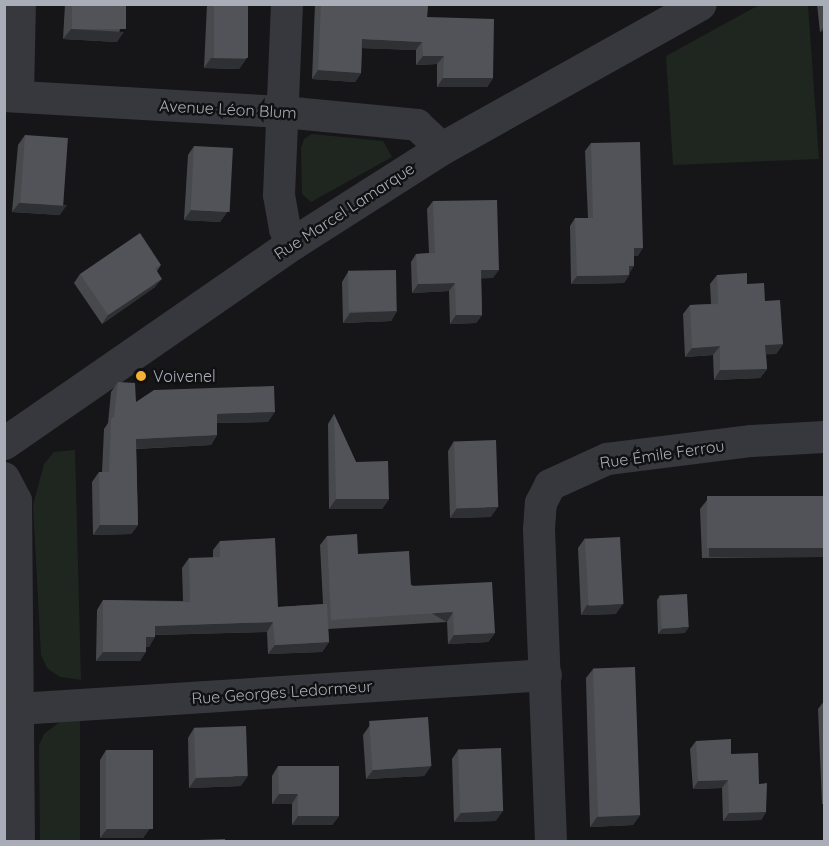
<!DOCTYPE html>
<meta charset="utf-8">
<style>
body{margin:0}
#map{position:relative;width:829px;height:846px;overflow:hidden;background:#161618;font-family:Quicksand,sans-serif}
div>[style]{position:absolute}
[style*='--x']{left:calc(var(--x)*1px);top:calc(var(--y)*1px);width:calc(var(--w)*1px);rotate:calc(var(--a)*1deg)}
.green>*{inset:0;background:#1e261f}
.minor>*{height:32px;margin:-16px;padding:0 16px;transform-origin:16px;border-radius:16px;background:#37383d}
.tertiary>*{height:33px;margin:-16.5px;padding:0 16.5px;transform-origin:16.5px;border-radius:16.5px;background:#37383d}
.wall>*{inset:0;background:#47494d}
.shaded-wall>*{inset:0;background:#2f3033;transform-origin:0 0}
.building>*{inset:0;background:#525359;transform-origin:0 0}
.dots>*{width:16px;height:16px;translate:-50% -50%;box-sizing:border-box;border:3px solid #111113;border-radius:50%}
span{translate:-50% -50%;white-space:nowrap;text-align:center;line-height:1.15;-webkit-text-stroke:5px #111113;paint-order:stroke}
.street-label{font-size:16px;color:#a8adb8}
.poi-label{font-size:16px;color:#a8adb8}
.left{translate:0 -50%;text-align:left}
.frame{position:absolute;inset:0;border:6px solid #a8adb8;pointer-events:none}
</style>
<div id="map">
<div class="green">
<i style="clip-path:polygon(759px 5px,808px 5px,819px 159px,673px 165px,666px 56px)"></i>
<i style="clip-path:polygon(312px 134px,383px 141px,392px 157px,311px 202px,302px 194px,301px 148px,304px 139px)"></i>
<i style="clip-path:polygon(75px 450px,81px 680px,60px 677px,47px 668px,41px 655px,33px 505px,44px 464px,54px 452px)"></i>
<i style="clip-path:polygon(65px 718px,80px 719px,80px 841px,40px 841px,39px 745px,44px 734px)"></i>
</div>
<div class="minor">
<i style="--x:287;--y:4;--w:191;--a:92.4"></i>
<i style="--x:279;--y:195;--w:35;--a:80"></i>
<i style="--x:285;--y:229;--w:16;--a:60"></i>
<i style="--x:4;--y:96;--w:279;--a:3.3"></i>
<i style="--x:283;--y:112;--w:135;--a:5.5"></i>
<i style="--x:417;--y:125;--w:34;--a:43"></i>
<i style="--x:18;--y:96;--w:92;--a:-88.8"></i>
<i style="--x:4;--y:478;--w:26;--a:62"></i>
<i style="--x:16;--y:501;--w:341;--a:89.5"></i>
<i style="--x:18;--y:709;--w:529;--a:-3.68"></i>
<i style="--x:551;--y:842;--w:313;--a:-92.2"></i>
<i style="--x:539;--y:529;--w:26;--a:-86"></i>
<i style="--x:541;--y:503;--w:20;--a:-63"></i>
<i style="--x:550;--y:485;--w:63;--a:-24.5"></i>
<i style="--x:607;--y:459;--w:146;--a:-7.1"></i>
<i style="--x:752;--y:441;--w:72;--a:-3.2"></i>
</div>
<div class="tertiary">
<i style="--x:4;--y:443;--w:351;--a:-34.7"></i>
<i style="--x:293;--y:243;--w:177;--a:-32.5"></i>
<i style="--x:442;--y:148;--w:295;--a:-29.2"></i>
</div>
<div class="wall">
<i style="clip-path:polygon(65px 4px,126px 4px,117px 42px,63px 39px)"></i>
<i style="clip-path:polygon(207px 4px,248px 4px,246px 59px,239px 69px,204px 68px)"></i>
<i style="clip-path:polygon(315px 4px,428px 4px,427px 17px,493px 78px,487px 87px,437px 87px,437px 64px,416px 65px,416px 50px,362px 48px,361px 73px,355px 82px,312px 79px)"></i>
<i style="clip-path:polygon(817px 4px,825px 4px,825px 30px,820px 32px)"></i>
<i style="clip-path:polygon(25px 135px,60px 215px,12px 212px,18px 145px)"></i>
<i style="clip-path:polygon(591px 143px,638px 256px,634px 256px,629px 275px,624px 283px,571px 284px,570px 226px,575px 218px,588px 218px,585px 151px)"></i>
<i style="clip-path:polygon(194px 146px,227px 212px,220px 222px,184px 220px,188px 155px)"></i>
<i style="clip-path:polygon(433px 201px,493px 278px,481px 278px,482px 315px,476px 323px,450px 324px,449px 291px,412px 293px,411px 262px,416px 254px,429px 253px,427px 209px)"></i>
<i style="clip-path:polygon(161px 265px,157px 271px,155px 287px,102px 324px,74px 283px,80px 274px)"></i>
<i style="clip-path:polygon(348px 272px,397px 311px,391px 321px,343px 323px,342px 282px)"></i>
<i style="clip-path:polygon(717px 275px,747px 284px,765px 301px,783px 344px,776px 354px,766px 354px,767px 369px,760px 378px,714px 380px,713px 355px,685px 357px,683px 314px,690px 305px,711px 304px,710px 284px)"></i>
<i style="clip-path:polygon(118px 382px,136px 402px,268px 422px,217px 423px,217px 435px,211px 445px,136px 449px,138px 525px,131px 534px,93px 535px,92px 482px,99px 472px,102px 472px,104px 429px,108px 423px,111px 392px)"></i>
<i style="clip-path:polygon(334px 414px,356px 462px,389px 499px,382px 509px,329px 509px,328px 424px)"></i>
<i style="clip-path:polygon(454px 441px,491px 517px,450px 518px,448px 451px)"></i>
<i style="clip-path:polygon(825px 496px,825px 557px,702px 558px,700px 509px,707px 500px)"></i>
<i style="clip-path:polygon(327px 536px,495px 633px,488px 642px,448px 644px,447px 622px,328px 629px,329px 642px,322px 652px,268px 654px,267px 632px,155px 635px,149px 647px,146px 647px,140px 661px,96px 661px,97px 610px,103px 600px,183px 601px,182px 568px,189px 558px,213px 558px,213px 550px,220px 541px,278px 607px,323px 604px,320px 545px)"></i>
<i style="clip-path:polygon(585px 538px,616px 614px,581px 615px,578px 548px)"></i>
<i style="clip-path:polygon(660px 595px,685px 633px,658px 634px,657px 600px)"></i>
<i style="clip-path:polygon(593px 669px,640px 815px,633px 825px,590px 827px,586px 678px)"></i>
<i style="clip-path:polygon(825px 700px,825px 804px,822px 804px,818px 709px)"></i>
<i style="clip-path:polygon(370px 725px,431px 766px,424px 776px,366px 779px,363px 735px)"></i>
<i style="clip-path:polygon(194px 728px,241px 786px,189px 788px,188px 738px)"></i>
<i style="clip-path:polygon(696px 741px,731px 754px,759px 784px,766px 812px,761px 820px,723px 821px,722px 788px,693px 789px,690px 749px)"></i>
<i style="clip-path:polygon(106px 750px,150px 828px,143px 838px,100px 838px,100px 760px)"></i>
<i style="clip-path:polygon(458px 750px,496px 821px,454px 822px,452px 759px)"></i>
<i style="clip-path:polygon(278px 766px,339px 816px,332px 825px,292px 825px,292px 804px,272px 804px,272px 776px)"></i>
</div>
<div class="shaded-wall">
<i style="clip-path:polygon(825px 25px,825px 30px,820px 32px)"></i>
<i style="clip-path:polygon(71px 29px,124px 32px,117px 42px,63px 39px)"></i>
<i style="clip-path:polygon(362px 39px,422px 42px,416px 50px,356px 48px)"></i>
<i style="clip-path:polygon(423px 56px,444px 56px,437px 64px,416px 65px)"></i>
<i style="clip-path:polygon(211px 58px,246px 59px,239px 69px,204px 68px)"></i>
<i style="clip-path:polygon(318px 70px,361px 73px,355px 82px,312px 79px)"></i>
<i style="clip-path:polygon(443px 78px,493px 78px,487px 87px,437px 87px)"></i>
<i style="clip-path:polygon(19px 203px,67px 205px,60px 215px,12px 212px)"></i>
<i style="clip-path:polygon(191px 210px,227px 212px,220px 222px,184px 220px)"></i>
<i style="clip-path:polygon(634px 248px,643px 248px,638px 256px,628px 256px)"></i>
<i style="clip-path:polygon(629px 266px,634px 266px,629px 274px)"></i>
<i style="clip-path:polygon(481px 270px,499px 270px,493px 278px,475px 279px)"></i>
<i style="clip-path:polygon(629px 275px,624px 283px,571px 284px,577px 276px)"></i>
<i style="clip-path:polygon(162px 279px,155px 287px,102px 324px,108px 315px)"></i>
<i style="clip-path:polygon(455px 283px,449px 291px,412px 293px,418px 284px)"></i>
<i style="clip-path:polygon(397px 311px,391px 321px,343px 323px,350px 313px)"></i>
<i style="clip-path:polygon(456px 315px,482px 315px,476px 323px,450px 324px)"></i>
<i style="clip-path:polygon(783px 344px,776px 354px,759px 355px,765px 345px)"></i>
<i style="clip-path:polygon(720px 346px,713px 355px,685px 357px,692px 348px)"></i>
<i style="clip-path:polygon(767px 369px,760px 378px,714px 380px,720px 370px)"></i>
<i style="clip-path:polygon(275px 412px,268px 422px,210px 423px,217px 414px)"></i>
<i style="clip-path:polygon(217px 435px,211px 445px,129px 449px,136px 439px)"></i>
<i style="clip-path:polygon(336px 499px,389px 499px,382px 509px,329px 509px)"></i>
<i style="clip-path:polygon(498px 507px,491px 517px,450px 518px,457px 508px)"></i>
<i style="clip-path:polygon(100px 525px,138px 525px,131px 534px,93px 535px)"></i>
<i style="left:825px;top:548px;width:9px;height:116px;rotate:90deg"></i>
<i style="clip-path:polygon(623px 604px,616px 614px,581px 615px,587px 605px)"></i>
<i style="left:453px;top:612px;width:12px;height:122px;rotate:121deg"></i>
<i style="clip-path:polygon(273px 622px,267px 632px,149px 635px,155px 626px)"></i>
<i style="clip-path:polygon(689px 627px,685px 633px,658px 634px,662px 629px)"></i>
<i style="clip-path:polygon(495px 633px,488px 642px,448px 644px,454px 635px)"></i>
<i style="clip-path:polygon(146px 637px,155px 637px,149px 647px,140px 647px)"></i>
<i style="clip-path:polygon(329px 642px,322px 652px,268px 654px,275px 645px)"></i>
<i style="clip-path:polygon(103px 652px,146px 652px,140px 661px,96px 661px)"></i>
<i style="clip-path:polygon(431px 766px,424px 776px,366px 779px,373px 770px)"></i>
<i style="clip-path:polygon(248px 776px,241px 786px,189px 788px,196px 778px)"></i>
<i style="clip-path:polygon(728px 780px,722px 788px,693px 789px,698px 781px)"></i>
<i style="clip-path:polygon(279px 794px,298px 794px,292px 804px,272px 804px)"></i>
<i style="clip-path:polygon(503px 811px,496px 821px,454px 822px,461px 813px)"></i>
<i style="clip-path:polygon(766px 812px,761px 820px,723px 821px,729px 813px)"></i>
<i style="clip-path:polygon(640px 815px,633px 825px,590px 827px,597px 817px)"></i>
<i style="clip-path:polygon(298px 816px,339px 816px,332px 825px,292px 825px)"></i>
<i style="clip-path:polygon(150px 828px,143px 838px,100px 838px,107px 829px)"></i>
</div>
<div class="building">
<i style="left:72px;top:4px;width:54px;height:25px"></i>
<i style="left:214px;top:4px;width:34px;height:54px"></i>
<i style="clip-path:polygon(321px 4px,428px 4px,427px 17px,494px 19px,493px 78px,443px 78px,444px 56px,423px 56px,422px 42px,362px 39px,361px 73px,318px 70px)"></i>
<i style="left:25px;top:135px;width:43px;height:68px;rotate:4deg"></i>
<i style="clip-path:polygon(640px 142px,643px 248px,634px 248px,634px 266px,629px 266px,629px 275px,577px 276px,575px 218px,593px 218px,591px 143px)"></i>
<i style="left:194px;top:146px;width:39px;height:64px;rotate:3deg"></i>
<i style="clip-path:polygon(497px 200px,499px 270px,481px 270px,482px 315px,456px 315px,455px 283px,418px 284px,416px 254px,435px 253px,433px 201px)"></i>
<i style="clip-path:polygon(140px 233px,161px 265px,155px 268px,162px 279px,108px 315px,80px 274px)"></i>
<i style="left:396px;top:270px;width:41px;height:48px;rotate:89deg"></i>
<i style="clip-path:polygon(747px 273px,747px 284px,764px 283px,765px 301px,780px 300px,783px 344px,765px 345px,767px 369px,720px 370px,720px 346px,692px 348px,690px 305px,718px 304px,717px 275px)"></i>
<i style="clip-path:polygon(118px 382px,135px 383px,136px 402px,154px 390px,274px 386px,275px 412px,217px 414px,217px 435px,136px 439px,138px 525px,100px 525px,99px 472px,109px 472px,111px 419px,114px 417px)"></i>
<i style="clip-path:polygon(334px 414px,356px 462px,388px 461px,389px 499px,336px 499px)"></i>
<i style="left:496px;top:440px;width:67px;height:42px;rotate:88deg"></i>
<i style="left:825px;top:496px;width:52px;height:118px;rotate:90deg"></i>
<i style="clip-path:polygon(357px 534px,358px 554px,409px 551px,411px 586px,492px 582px,495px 633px,454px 635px,453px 612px,331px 620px,327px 536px)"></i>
<i style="left:620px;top:537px;width:67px;height:35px;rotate:87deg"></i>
<i style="clip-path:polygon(275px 538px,278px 607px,327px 604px,329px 642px,275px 645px,273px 622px,155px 626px,155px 637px,146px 637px,146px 652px,103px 652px,103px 600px,190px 602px,189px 558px,220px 557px,220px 541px)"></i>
<i style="left:687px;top:594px;width:33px;height:27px;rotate:87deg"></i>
<i style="left:635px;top:667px;width:148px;height:42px;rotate:88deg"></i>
<i style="left:428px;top:717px;width:49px;height:59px;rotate:86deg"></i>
<i style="left:246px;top:726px;width:50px;height:52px;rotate:88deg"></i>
<i style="clip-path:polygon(731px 739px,731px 754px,758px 753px,759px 784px,767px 783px,766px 812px,729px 813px,728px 780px,698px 781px,696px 741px)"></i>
<i style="left:501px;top:748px;width:63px;height:43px;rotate:88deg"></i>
<i style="left:106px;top:750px;width:47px;height:79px"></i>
<i style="clip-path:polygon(278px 766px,339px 766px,339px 816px,298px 816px,298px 794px,279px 794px)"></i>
<i style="clip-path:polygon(225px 839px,225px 842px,198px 842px,198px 840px)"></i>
</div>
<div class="dots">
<i style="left:141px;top:376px;background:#f2b134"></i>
</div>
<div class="street-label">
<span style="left:228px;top:109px;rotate:3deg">Avenue Léon Blum</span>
<span style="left:344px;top:211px;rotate:-33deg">Rue Marcel Lamarque</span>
<span style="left:662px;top:454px;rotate:-8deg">Rue Émile Ferrou</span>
<span style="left:282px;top:692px;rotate:-4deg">Rue Georges Ledormeur</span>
</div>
<div class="poi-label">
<span class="left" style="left:153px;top:376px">Voivenel</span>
</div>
<div class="frame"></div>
</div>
